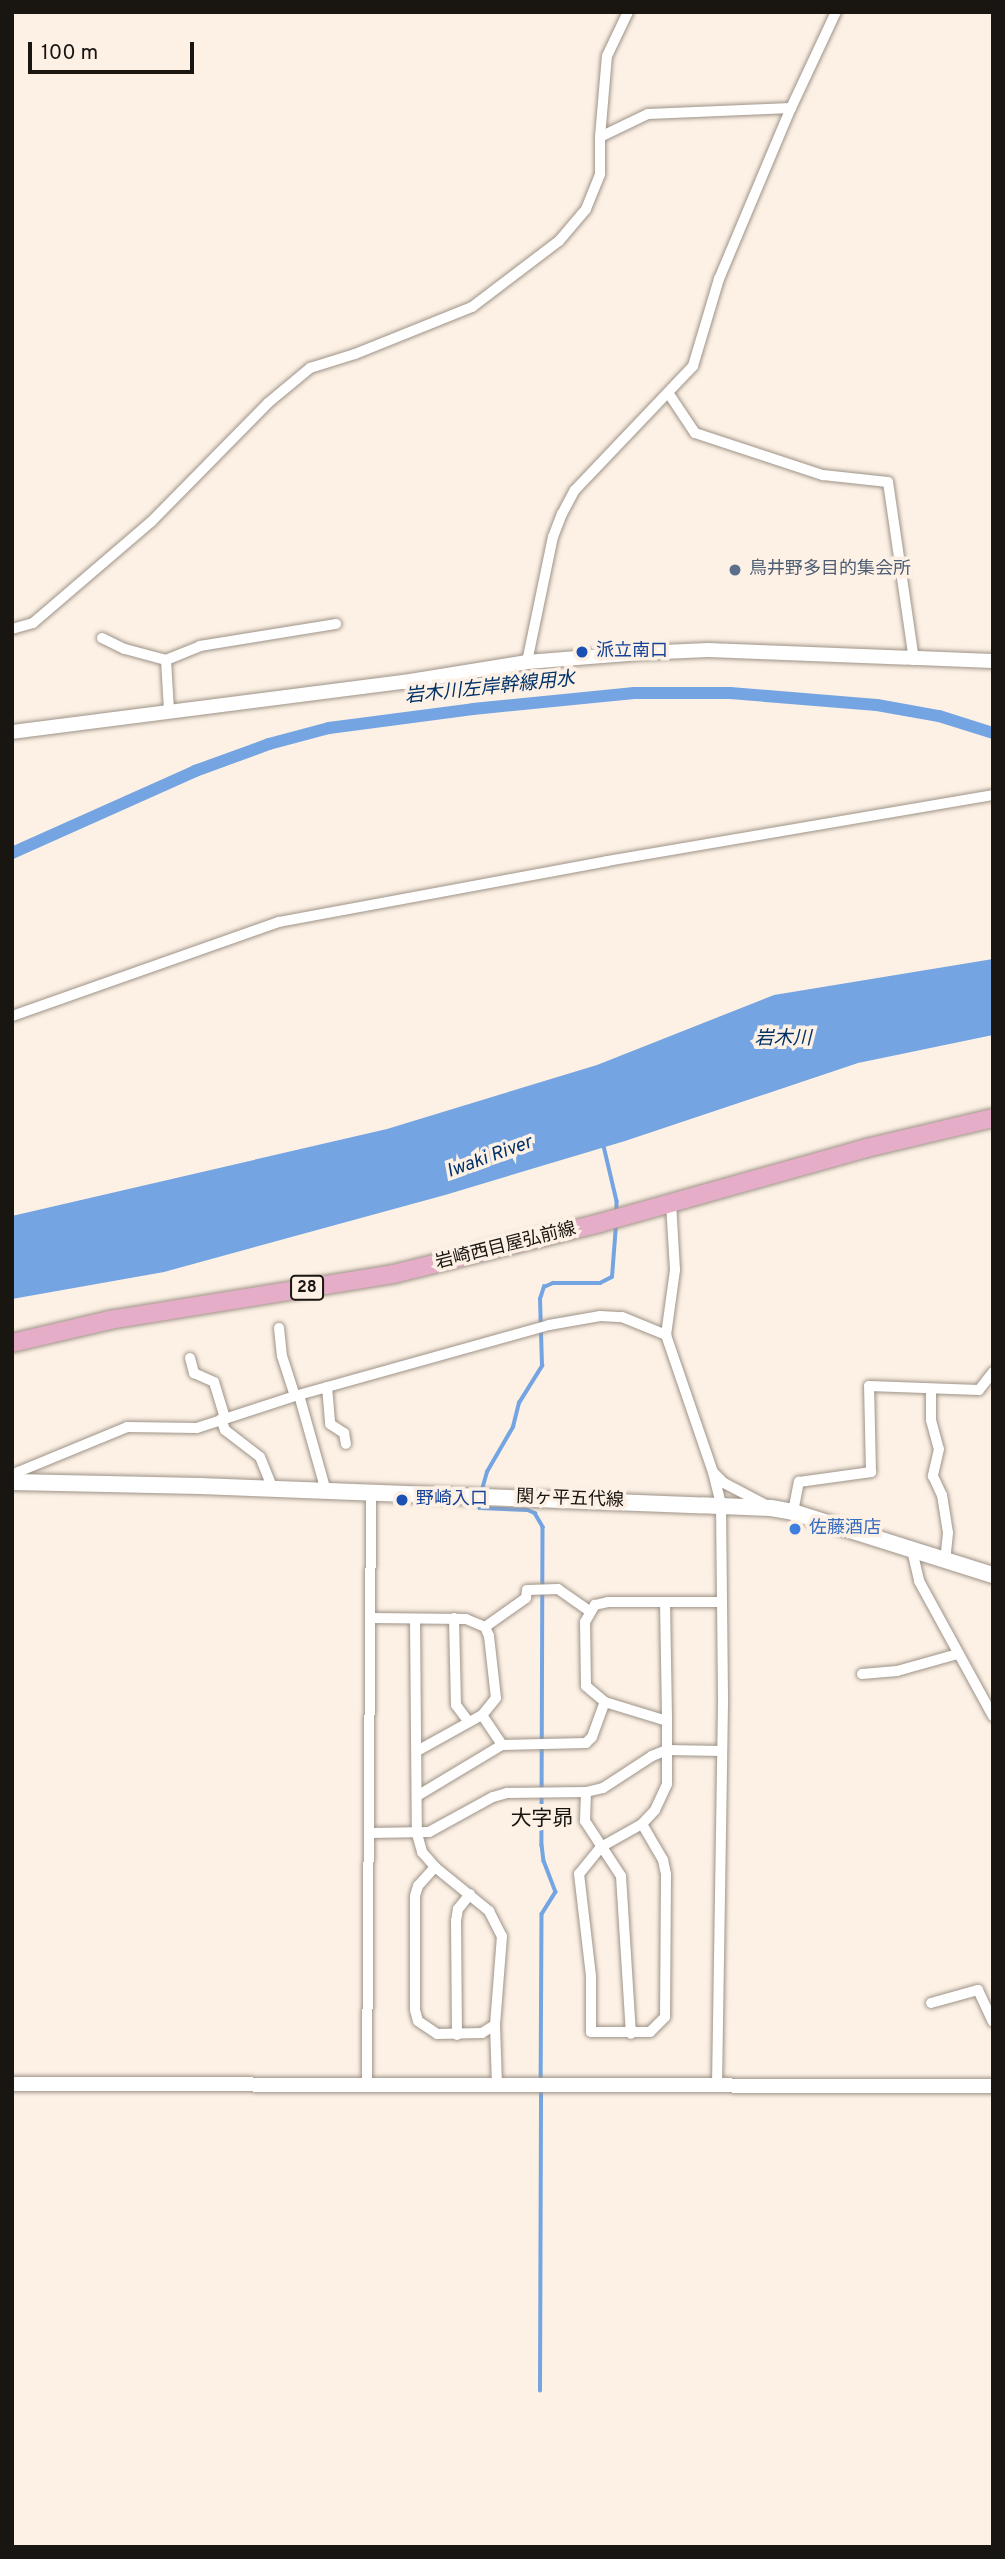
<!DOCTYPE html>
<meta charset="utf-8">
<style>
body{margin:0}
#map{position:relative;width:1005px;height:2559px;overflow:hidden;background:#fdf1e5;font-family:Overpass,"Noto Sans JP",sans-serif}
div>[style]{position:absolute}
[style*='--x']{left:calc(var(--x)*1px);top:calc(var(--y)*1px);width:calc(var(--w)*1px);rotate:calc(var(--a)*1deg)}
.water>*{inset:0;background:#74a4e2}
.stream>*{height:3.5px;margin:-1.75px;padding:0 1.75px;transform-origin:1.75px;border-radius:1.75px;background:#74a4e2}
.canal>*{height:12px;margin:-6px;padding:0 6px;transform-origin:6px;border-radius:6px;background:#74a4e2}
.roads{filter:drop-shadow(0 0 2px #9e9388) drop-shadow(0 0 2px #9e9388)}
.minor>*{height:10px;margin:-5px;padding:0 5px;transform-origin:5px;border-radius:5px;background:#fff}
.tertiary>*{height:14px;margin:-7px;padding:0 7px;transform-origin:7px;border-radius:7px;background:#fff}
.secondary>*{height:16px;margin:-8px;padding:0 8px;transform-origin:8px;border-radius:8px;background:#fff}
.primary>*{height:18px;margin:-9px;padding:0 9px;transform-origin:9px;border-radius:9px;background:#e6adc8}
.dots>*{width:19px;height:19px;translate:-50% -50%;box-sizing:border-box;border:4px solid #fdf1e5;border-radius:50%}
span{translate:-50% -50%;white-space:nowrap;text-align:center;line-height:1.15;-webkit-text-stroke:7px #fdf1e5;paint-order:stroke}
.shield-label span{padding:2px 5px;background:#fdf1e5;border:2px solid;border-radius:5px;-webkit-text-stroke-width:0}
.shield-label{font-size:16px;color:#191511;font-weight:700}
.service-label{font-size:18px;color:#4e5e75}
.left{translate:0 -50%;text-align:left}
.transit-label{font-size:18px;color:#164399}
.street-label{font-size:18px;color:#191511}
.shop-label{font-size:18px;color:#366cbe}
.water-label{font-size:19px;color:#003167;font-style:italic}
.quarter-label{font-size:21px;color:#191511}
.frame{position:absolute;inset:0;border:14px solid #191511;pointer-events:none}
.scale{position:absolute;left:28px;top:42px;width:166px;height:32px;box-sizing:border-box;border:4px solid #191511;border-top:0;padding-left:9px;font-size:21px;line-height:24px;white-space:nowrap;color:#191511;-webkit-text-stroke:5px #fdf1e5;paint-order:stroke}
</style>
<div id="map">
<div class="water">
<i style="clip-path:polygon(993px 959px,993px 1035px,858px 1063px,625px 1141px,445px 1195px,164px 1272px,12px 1299px,12px 1216px,387px 1129px,597px 1065px,774px 995px)"></i>
</div>
<div class="stream">
<i style="--x:603;--y:1142;--w:61;--a:76.7"></i>
<i style="--x:617;--y:1201;--w:12;--a:90"></i>
<i style="--x:481;--y:1493;--w:22;--a:-74"></i>
<i style="--x:487;--y:1472;--w:52;--a:-60"></i>
<i style="--x:513;--y:1427;--w:25;--a:-76"></i>
<i style="--x:519;--y:1403;--w:44;--a:-58.1"></i>
<i style="--x:542;--y:1366;--w:67;--a:-91.7"></i>
<i style="--x:540;--y:1299;--w:13;--a:-72"></i>
<i style="--x:544;--y:1287;--w:10;--a:-24"></i>
<i style="--x:553;--y:1283;--w:47;--a:0"></i>
<i style="--x:600;--y:1283;--w:13;--a:-27"></i>
<i style="--x:612;--y:1277;--w:52;--a:-85.6"></i>
<i style="--x:480;--y:1501;--w:7;--a:90"></i>
<i style="--x:480;--y:1508;--w:48;--a:2.4"></i>
<i style="--x:528;--y:1510;--w:8;--a:23"></i>
<i style="--x:535;--y:1513;--w:16;--a:60"></i>
<i style="--x:543;--y:1527;--w:318;--a:90.2"></i>
<i style="--x:542;--y:1845;--w:16;--a:83"></i>
<i style="--x:544;--y:1861;--w:33;--a:69"></i>
<i style="--x:556;--y:1892;--w:26;--a:122"></i>
<i style="--x:542;--y:1914;--w:165;--a:90.3"></i>
<i style="--x:540;--y:2391;--w:297;--a:-89.8"></i>
</div>
<div class="canal">
<i style="--x:12;--y:853;--w:201;--a:-24.1"></i>
<i style="--x:195;--y:771;--w:79;--a:-20"></i>
<i style="--x:269;--y:744;--w:62;--a:-14.9"></i>
<i style="--x:329;--y:728;--w:145;--a:-7.5"></i>
<i style="--x:473;--y:709;--w:162;--a:-5.7"></i>
<i style="--x:634;--y:693;--w:96;--a:0"></i>
<i style="--x:730;--y:693;--w:147;--a:4.7"></i>
<i style="--x:877;--y:705;--w:63;--a:10.1"></i>
<i style="--x:939;--y:716;--w:57;--a:17.5"></i>
</div>
<div class="roads">
<div class="minor">
<i style="--x:600;--y:137;--w:81;--a:-85.1"></i>
<i style="--x:607;--y:56;--w:49;--a:-64.5"></i>
<i style="--x:669;--y:394;--w:47;--a:56.3"></i>
<i style="--x:695;--y:433;--w:135;--a:18.2"></i>
<i style="--x:823;--y:475;--w:65;--a:6.1"></i>
<i style="--x:888;--y:482;--w:180;--a:81.7"></i>
<i style="--x:12;--y:629;--w:22;--a:-16"></i>
<i style="--x:33;--y:623;--w:155;--a:-40.6"></i>
<i style="--x:151;--y:522;--w:167;--a:-45.5"></i>
<i style="--x:268;--y:403;--w:55;--a:-39.8"></i>
<i style="--x:310;--y:368;--w:47;--a:-17.3"></i>
<i style="--x:355;--y:354;--w:126;--a:-21.9"></i>
<i style="--x:472;--y:307;--w:109;--a:-37.2"></i>
<i style="--x:559;--y:241;--w:42;--a:-49.8"></i>
<i style="--x:586;--y:209;--w:38;--a:-68"></i>
<i style="--x:600;--y:174;--w:37;--a:-90"></i>
<i style="--x:600;--y:137;--w:53;--a:-25.6"></i>
<i style="--x:648;--y:114;--w:143;--a:-2.4"></i>
<i style="--x:102;--y:638;--w:25;--a:26"></i>
<i style="--x:125;--y:649;--w:42;--a:15"></i>
<i style="--x:166;--y:660;--w:37;--a:-22"></i>
<i style="--x:200;--y:646;--w:138;--a:-9.2"></i>
<i style="--x:166;--y:660;--w:51;--a:86.6"></i>
<i style="--x:527;--y:662;--w:128;--a:-78.3"></i>
<i style="--x:553;--y:537;--w:25;--a:-69"></i>
<i style="--x:562;--y:514;--w:27;--a:-62"></i>
<i style="--x:575;--y:490;--w:171;--a:-46.4"></i>
<i style="--x:693;--y:366;--w:91;--a:-73.4"></i>
<i style="--x:719;--y:279;--w:186;--a:-67.2"></i>
<i style="--x:791;--y:108;--w:106;--a:-64.9"></i>
<i style="--x:12;--y:1016;--w:283;--a:-19.4"></i>
<i style="--x:279;--y:922;--w:334;--a:-10.5"></i>
<i style="--x:607;--y:861;--w:392;--a:-9.7"></i>
<i style="--x:279;--y:1328;--w:28;--a:84"></i>
<i style="--x:282;--y:1356;--w:42;--a:72"></i>
<i style="--x:666;--y:1335;--w:66;--a:-82.1"></i>
<i style="--x:675;--y:1270;--w:67;--a:-93.4"></i>
<i style="--x:190;--y:1358;--w:16;--a:75"></i>
<i style="--x:194;--y:1373;--w:22;--a:24"></i>
<i style="--x:214;--y:1382;--w:38;--a:73"></i>
<i style="--x:327;--y:1387;--w:37;--a:85"></i>
<i style="--x:330;--y:1424;--w:17;--a:33"></i>
<i style="--x:344;--y:1433;--w:11;--a:80"></i>
<i style="--x:931;--y:1389;--w:31;--a:90"></i>
<i style="--x:931;--y:1420;--w:30;--a:75"></i>
<i style="--x:939;--y:1449;--w:28;--a:103"></i>
<i style="--x:933;--y:1476;--w:21;--a:65"></i>
<i style="--x:942;--y:1495;--w:38;--a:81"></i>
<i style="--x:948;--y:1533;--w:27;--a:96"></i>
<i style="--x:299;--y:1395;--w:100;--a:74.3"></i>
<i style="--x:221;--y:1419;--w:12;--a:70"></i>
<i style="--x:225;--y:1430;--w:44;--a:37.6"></i>
<i style="--x:260;--y:1457;--w:35;--a:68"></i>
<i style="--x:715;--y:1474;--w:13;--a:45"></i>
<i style="--x:724;--y:1483;--w:52;--a:27.6"></i>
<i style="--x:12;--y:1481;--w:11;--a:-56"></i>
<i style="--x:18;--y:1472;--w:118;--a:-22.4"></i>
<i style="--x:127;--y:1427;--w:70;--a:0.8"></i>
<i style="--x:197;--y:1428;--w:103;--a:-18.1"></i>
<i style="--x:295;--y:1396;--w:264;--a:-15.6"></i>
<i style="--x:549;--y:1325;--w:52;--a:-10"></i>
<i style="--x:600;--y:1316;--w:22;--a:3"></i>
<i style="--x:622;--y:1317;--w:48;--a:22.2"></i>
<i style="--x:666;--y:1335;--w:145;--a:71.1"></i>
<i style="--x:713;--y:1472;--w:34;--a:76"></i>
<i style="--x:721;--y:1505;--w:199;--a:89.4"></i>
<i style="--x:723;--y:1704;--w:381;--a:90.9"></i>
<i style="--x:793;--y:1512;--w:31;--a:-79"></i>
<i style="--x:799;--y:1482;--w:73;--a:-7.9"></i>
<i style="--x:871;--y:1472;--w:86;--a:-91.3"></i>
<i style="--x:869;--y:1386;--w:110;--a:2.1"></i>
<i style="--x:979;--y:1390;--w:23;--a:-52"></i>
<i style="--x:912;--y:1550;--w:32;--a:77"></i>
<i style="--x:919;--y:1581;--w:154;--a:61.3"></i>
<i style="--x:665;--y:1602;--w:119;--a:89"></i>
<i style="--x:370;--y:1618;--w:96;--a:0.6"></i>
<i style="--x:466;--y:1619;--w:21;--a:23"></i>
<i style="--x:485;--y:1627;--w:10;--a:66"></i>
<i style="--x:489;--y:1636;--w:62;--a:83.6"></i>
<i style="--x:496;--y:1698;--w:22;--a:129"></i>
<i style="--x:482;--y:1715;--w:74;--a:151"></i>
<i style="--x:454;--y:1618;--w:87;--a:88.7"></i>
<i style="--x:456;--y:1705;--w:21;--a:53"></i>
<i style="--x:415;--y:1620;--w:214;--a:89.5"></i>
<i style="--x:417;--y:1834;--w:19;--a:74"></i>
<i style="--x:422;--y:1852;--w:20;--a:49"></i>
<i style="--x:435;--y:1867;--w:25;--a:132"></i>
<i style="--x:418;--y:1886;--w:10;--a:107"></i>
<i style="--x:415;--y:1896;--w:114;--a:90"></i>
<i style="--x:415;--y:2010;--w:11;--a:75"></i>
<i style="--x:418;--y:2021;--w:23;--a:34"></i>
<i style="--x:437;--y:2034;--w:45;--a:-1.3"></i>
<i style="--x:482;--y:2033;--w:15;--a:-32"></i>
<i style="--x:485;--y:1627;--w:50;--a:-35.3"></i>
<i style="--x:526;--y:1598;--w:8;--a:-83"></i>
<i style="--x:527;--y:1590;--w:31;--a:-2"></i>
<i style="--x:558;--y:1589;--w:38;--a:35"></i>
<i style="--x:862;--y:1674;--w:35;--a:-5"></i>
<i style="--x:897;--y:1671;--w:63;--a:-15.6"></i>
<i style="--x:482;--y:1715;--w:36;--a:56"></i>
<i style="--x:586;--y:1792;--w:29;--a:92"></i>
<i style="--x:585;--y:1821;--w:66;--a:56.8"></i>
<i style="--x:621;--y:1876;--w:158;--a:86.4"></i>
<i style="--x:417;--y:1796;--w:99;--a:-31"></i>
<i style="--x:502;--y:1745;--w:84;--a:-1.4"></i>
<i style="--x:586;--y:1743;--w:8;--a:-45"></i>
<i style="--x:592;--y:1737;--w:37;--a:-70"></i>
<i style="--x:642;--y:1824;--w:42;--a:59.7"></i>
<i style="--x:663;--y:1860;--w:14;--a:78"></i>
<i style="--x:666;--y:1874;--w:143;--a:90.4"></i>
<i style="--x:665;--y:2017;--w:21;--a:135"></i>
<i style="--x:650;--y:2032;--w:59;--a:180"></i>
<i style="--x:591;--y:2032;--w:56;--a:-90"></i>
<i style="--x:591;--y:1976;--w:103;--a:-96.7"></i>
<i style="--x:579;--y:1874;--w:35;--a:-51"></i>
<i style="--x:601;--y:1847;--w:47;--a:-29.3"></i>
<i style="--x:642;--y:1824;--w:19;--a:-47"></i>
<i style="--x:655;--y:1810;--w:29;--a:-65"></i>
<i style="--x:667;--y:1784;--w:63;--a:-90"></i>
<i style="--x:667;--y:1721;--w:65;--a:-163"></i>
<i style="--x:605;--y:1702;--w:25;--a:-140"></i>
<i style="--x:586;--y:1686;--w:64;--a:-90.9"></i>
<i style="--x:585;--y:1622;--w:20;--a:-60"></i>
<i style="--x:595;--y:1605;--w:13;--a:-13"></i>
<i style="--x:608;--y:1602;--w:112;--a:0"></i>
<i style="--x:370;--y:1833;--w:59;--a:-1"></i>
<i style="--x:429;--y:1832;--w:73;--a:-28.7"></i>
<i style="--x:493;--y:1797;--w:15;--a:-16"></i>
<i style="--x:507;--y:1793;--w:79;--a:-0.7"></i>
<i style="--x:586;--y:1792;--w:17;--a:-13"></i>
<i style="--x:603;--y:1788;--w:59;--a:-33.1"></i>
<i style="--x:652;--y:1756;--w:16;--a:-22"></i>
<i style="--x:667;--y:1750;--w:54;--a:1.1"></i>
<i style="--x:435;--y:1867;--w:70;--a:39.2"></i>
<i style="--x:489;--y:1911;--w:28;--a:63"></i>
<i style="--x:502;--y:1936;--w:89;--a:94.5"></i>
<i style="--x:495;--y:2025;--w:60;--a:88.1"></i>
<i style="--x:931;--y:2003;--w:49;--a:-15.5"></i>
<i style="--x:978;--y:1990;--w:35;--a:65"></i>
<i style="--x:457;--y:2035;--w:114;--a:-90.5"></i>
<i style="--x:456;--y:1921;--w:12;--a:-81"></i>
<i style="--x:458;--y:1909;--w:19;--a:-51"></i>
<i style="--x:367;--y:2085;--w:592;--a:-89.61"></i>
</div>
<div class="tertiary">
<i style="--x:12;--y:732;--w:395;--a:-7.3"></i>
<i style="--x:404;--y:682;--w:125;--a:-9.2"></i>
<i style="--x:527;--y:662;--w:113;--a:-4.6"></i>
<i style="--x:640;--y:653;--w:68;--a:-2.5"></i>
<i style="--x:708;--y:650;--w:285;--a:2.2"></i>
<i style="--x:12;--y:2084;--w:981;--a:0.12"></i>
</div>
<div class="secondary">
<i style="--x:12;--y:1482;--w:188;--a:1.2"></i>
<i style="--x:200;--y:1486;--w:571;--a:2.21"></i>
<i style="--x:771;--y:1508;--w:22;--a:10"></i>
<i style="--x:793;--y:1512;--w:210;--a:17.5"></i>
</div>
<div class="primary">
<i style="--x:12;--y:1343;--w:101;--a:-13.2"></i>
<i style="--x:110;--y:1320;--w:287;--a:-9.2"></i>
<i style="--x:393;--y:1274;--w:213;--a:-13.8"></i>
<i style="--x:600;--y:1223;--w:277;--a:-15.7"></i>
<i style="--x:867;--y:1148;--w:130;--a:-13.4"></i>
</div>
</div>
<div class="dots">
<i style="left:735px;top:570px;background:#5c6f8a"></i>
<i style="left:582px;top:652px;background:#1a4fb4"></i>
<i style="left:402px;top:1500px;background:#1a4fb4"></i>
<i style="left:795px;top:1529px;background:#3f7fe0"></i>
</div>
<div class="shield-label">
<span style="left:307px;top:1288px">28</span>
</div>
<div class="service-label">
<span class="left" style="left:749px;top:570px">鳥井野多目的集会所</span>
</div>
<div class="transit-label">
<span class="left" style="left:596px;top:652px">派立南口</span>
<span class="left" style="left:416px;top:1500px">野崎入口</span>
</div>
<div class="street-label">
<span style="left:506px;top:1247px;rotate:-14deg">岩崎西目屋弘前線</span>
<span style="left:570px;top:1500px;rotate:2deg">関ヶ平五代線</span>
</div>
<div class="shop-label">
<span class="left" style="left:809px;top:1529px">佐藤酒店</span>
</div>
<div class="water-label">
<span style="left:490px;top:689px;rotate:-6deg">岩木川左岸幹線用水</span>
<span style="left:783px;top:1040px">岩木川</span>
<span style="left:490px;top:1158px;rotate:-20deg">Iwaki River</span>
</div>
<div class="quarter-label">
<span style="left:542px;top:1820px">大字昴</span>
</div>
<div class="frame"></div>
<div class="scale">100 m</div>
</div>
